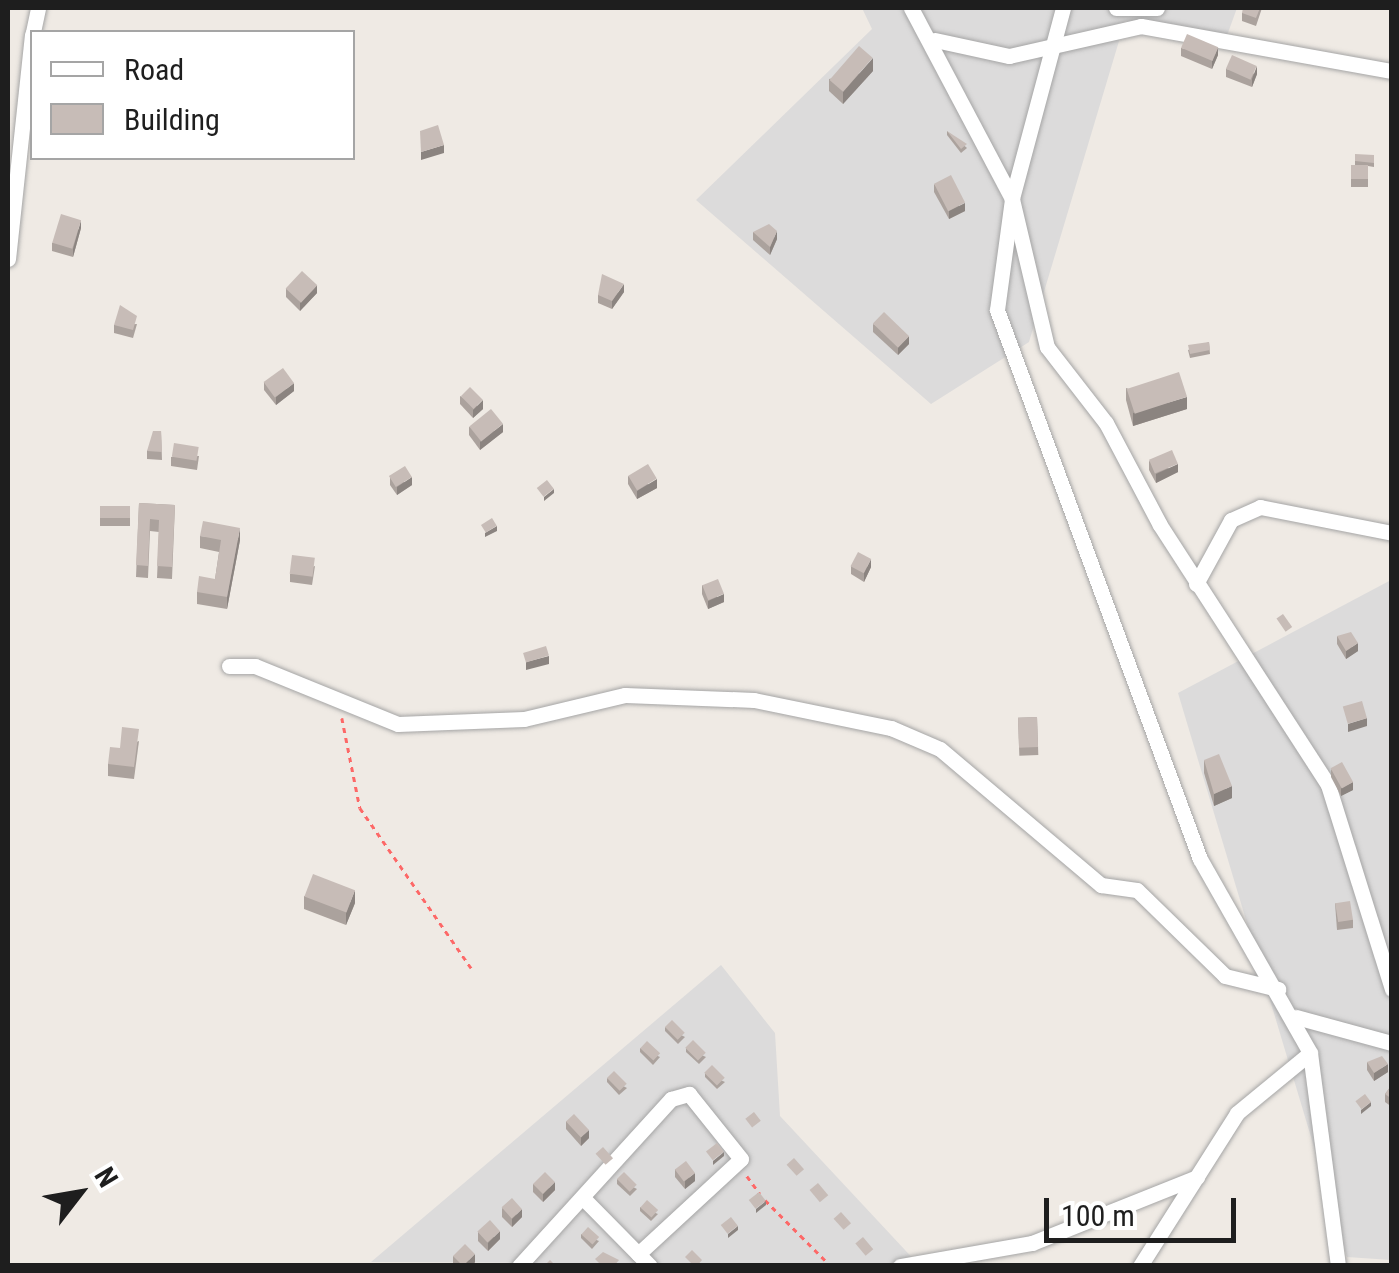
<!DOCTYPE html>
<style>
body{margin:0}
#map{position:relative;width:1399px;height:1273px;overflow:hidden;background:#efeae4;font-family:"Roboto Condensed",sans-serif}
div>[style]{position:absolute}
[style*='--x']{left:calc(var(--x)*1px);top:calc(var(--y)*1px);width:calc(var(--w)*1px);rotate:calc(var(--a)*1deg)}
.residential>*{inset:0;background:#dcdbdb}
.path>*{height:2.5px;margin-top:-1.25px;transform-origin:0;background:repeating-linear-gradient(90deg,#fd6867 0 5px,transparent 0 10px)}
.roads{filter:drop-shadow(0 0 2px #a5a5a5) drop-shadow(0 0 2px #a5a5a5)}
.street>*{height:15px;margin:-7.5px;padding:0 7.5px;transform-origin:7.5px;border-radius:7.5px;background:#fff}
.wall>*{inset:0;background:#aba29d;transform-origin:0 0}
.shaded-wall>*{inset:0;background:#8b8480}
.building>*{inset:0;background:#c7bcb7;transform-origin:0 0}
span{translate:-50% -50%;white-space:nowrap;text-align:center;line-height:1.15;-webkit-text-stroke:9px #fff;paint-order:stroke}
.frame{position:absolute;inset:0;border:10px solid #1e1e1e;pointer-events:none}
.legend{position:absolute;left:30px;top:30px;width:325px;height:130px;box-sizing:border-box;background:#fff;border:2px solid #a5a5a5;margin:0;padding:12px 18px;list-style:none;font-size:30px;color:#1e1e1e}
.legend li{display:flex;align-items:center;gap:20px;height:50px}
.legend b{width:50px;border:2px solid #a5a5a5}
.north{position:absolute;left:30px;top:1143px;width:100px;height:100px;-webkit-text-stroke:8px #fff;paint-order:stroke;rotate:59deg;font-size:28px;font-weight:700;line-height:40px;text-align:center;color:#1e1e1e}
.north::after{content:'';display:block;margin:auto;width:35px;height:45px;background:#1e1e1e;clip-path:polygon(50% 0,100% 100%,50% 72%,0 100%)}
.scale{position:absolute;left:1044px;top:1198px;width:192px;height:45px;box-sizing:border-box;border:5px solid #1e1e1e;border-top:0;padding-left:12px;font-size:30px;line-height:35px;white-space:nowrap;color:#1e1e1e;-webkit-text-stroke:8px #fff;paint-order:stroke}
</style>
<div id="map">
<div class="residential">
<i style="clip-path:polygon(862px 8px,1237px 8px,1225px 41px,1125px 21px,1029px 342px,931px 404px,696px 200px,872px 29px)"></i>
<i style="clip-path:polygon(1391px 580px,1391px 1260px,1347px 1257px,1178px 693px)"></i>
<i style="clip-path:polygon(721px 965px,775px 1033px,780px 1116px,919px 1265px,371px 1262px)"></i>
</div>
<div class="path">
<i style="--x:342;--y:718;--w:92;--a:78.7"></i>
<i style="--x:360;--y:808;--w:195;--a:55.2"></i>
<i style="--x:747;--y:1176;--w:22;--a:54"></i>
<i style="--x:765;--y:1200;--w:93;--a:45"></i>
</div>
<div class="roads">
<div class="street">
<i style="--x:911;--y:8;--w:216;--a:62.1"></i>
<i style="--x:1012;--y:199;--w:152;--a:76.7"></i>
<i style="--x:1047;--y:347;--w:96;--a:52.2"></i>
<i style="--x:1106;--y:423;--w:115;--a:62.1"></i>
<i style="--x:1160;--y:525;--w:310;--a:57.1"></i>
<i style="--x:1328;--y:785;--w:214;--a:72.6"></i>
<i style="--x:1063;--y:8;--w:198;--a:105"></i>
<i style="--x:1012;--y:199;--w:112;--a:97.7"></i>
<i style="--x:997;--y:310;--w:585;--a:69.71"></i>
<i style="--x:1200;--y:859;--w:223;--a:60.4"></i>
<i style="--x:1310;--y:1053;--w:215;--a:82.5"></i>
<i style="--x:1116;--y:8;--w:41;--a:0"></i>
<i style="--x:33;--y:32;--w:25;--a:-78"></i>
<i style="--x:935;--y:40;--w:76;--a:12.2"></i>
<i style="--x:1009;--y:56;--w:135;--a:-12.8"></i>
<i style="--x:1141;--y:26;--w:255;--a:10.2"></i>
<i style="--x:8;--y:259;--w:226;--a:-83.9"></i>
<i style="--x:1196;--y:584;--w:73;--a:-61.3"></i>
<i style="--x:1231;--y:520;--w:32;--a:-24"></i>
<i style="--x:1260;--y:507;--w:135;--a:11.1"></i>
<i style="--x:229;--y:666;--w:26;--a:0"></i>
<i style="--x:255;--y:666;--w:154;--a:22.1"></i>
<i style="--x:398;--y:724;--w:126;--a:-2.3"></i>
<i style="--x:524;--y:719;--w:104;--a:-13.4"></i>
<i style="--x:625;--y:695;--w:129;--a:2.2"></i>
<i style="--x:754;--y:700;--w:140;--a:11.6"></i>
<i style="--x:891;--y:728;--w:53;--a:23.2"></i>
<i style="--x:940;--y:749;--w:211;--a:40.2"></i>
<i style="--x:1101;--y:885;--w:36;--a:8"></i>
<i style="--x:1137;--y:890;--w:123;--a:44.3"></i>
<i style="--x:1225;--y:976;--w:55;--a:13.8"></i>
<i style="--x:1296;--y:1017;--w:99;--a:15.2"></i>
<i style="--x:584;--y:1199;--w:94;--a:45.4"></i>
<i style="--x:519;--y:1266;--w:226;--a:-47.7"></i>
<i style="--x:671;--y:1099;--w:19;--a:-16"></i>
<i style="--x:689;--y:1094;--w:83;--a:51.3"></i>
<i style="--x:741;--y:1159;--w:140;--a:137.3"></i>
<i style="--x:900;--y:1266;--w:134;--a:-9.9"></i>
<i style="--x:1032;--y:1243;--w:178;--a:-21.8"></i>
<i style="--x:1140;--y:1266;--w:181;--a:-57.6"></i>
<i style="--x:1237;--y:1113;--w:94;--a:-39.4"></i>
</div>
</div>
<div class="wall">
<i style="clip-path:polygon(1262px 8px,1256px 26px,1242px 21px,1242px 13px)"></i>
<i style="clip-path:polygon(1181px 48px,1218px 55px,1212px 69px,1181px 56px)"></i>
<i style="clip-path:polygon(1226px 69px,1257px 74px,1252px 87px,1226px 77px)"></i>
<i style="clip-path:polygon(873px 71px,843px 104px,829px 91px,829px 79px)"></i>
<i style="clip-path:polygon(947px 131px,967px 148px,961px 153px,947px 135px)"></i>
<i style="clip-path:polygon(1374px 155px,1374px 167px,1368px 166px,1368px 187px,1351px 187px,1351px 165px,1355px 165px,1355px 161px)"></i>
<i style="clip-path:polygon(934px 184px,965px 211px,949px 219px,934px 192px)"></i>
<i style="clip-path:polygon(81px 228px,73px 257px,52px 251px,52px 243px)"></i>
<i style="clip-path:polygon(753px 232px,777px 239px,770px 255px,753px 240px)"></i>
<i style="clip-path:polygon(286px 289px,317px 293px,300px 311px,286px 297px)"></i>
<i style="clip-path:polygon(624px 292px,612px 309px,598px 303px,598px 295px)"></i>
<i style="clip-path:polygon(137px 324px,133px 338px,114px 333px,114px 325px)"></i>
<i style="clip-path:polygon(873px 324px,909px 344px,898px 355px,873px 332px)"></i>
<i style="clip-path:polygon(1209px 342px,1210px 354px,1190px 358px,1188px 350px)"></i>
<i style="clip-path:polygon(264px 382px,294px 391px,276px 405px,264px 390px)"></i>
<i style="clip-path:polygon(1126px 388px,1187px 409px,1133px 426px,1126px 400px)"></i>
<i style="clip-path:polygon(460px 396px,483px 409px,473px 418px,460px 404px)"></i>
<i style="clip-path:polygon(469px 427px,503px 432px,480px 450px,469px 435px)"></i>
<i style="clip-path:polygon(161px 431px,162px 460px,147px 459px,147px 451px)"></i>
<i style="clip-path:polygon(199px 456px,197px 470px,171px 466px,171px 457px)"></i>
<i style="clip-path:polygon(1149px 461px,1178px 472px,1156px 483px,1149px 470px)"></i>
<i style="clip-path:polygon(628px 476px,657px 488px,637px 499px,628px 484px)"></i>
<i style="clip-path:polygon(390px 477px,412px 485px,397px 495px,390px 485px)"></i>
<i style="clip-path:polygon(139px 503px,175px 505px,172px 579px,157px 578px,159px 532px,150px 531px,148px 578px,136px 577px)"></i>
<i style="left:100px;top:506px;width:30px;height:20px"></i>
<i style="clip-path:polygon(200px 536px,240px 540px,227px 609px,197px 604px,197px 592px,215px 579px,219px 552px,200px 548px)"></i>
<i style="clip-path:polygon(315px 566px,312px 585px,290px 582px,290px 574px)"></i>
<i style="clip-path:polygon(851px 566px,871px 567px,864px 582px,851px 574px)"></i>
<i style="clip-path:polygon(702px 585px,724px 602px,708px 609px,702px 594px)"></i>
<i style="clip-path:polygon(1337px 636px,1358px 651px,1346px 659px,1337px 644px)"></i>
<i style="left:1037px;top:717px;width:38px;height:19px;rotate:88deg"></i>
<i style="clip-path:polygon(139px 741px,134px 779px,108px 776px,108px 764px,120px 748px)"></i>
<i style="clip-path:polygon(1204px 760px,1232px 798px,1214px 806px,1204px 773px)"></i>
<i style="clip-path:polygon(1331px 769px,1353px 790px,1341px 796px,1331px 777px)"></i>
<i style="clip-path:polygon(304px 896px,355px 903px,346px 925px,304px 909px)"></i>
<i style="clip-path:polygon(1335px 903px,1353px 920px,1353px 928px,1337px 930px)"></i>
<i style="clip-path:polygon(665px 1027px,685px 1037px,678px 1044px,665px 1031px)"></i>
<i style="clip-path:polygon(640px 1048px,660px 1057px,653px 1065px,640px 1052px)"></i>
<i style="clip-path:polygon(686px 1048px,706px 1057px,699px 1064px,686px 1052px)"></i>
<i style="clip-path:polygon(1367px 1062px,1388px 1072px,1374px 1081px,1367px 1070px)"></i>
<i style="clip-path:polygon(705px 1073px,725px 1082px,717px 1089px,705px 1077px)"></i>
<i style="clip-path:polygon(607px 1078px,627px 1088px,619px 1095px,607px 1082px)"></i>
<i style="clip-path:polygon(1391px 1086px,1392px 1107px,1385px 1102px,1385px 1094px)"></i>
<i style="clip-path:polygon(566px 1121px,589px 1138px,581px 1146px,566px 1129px)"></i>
<i style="clip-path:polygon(675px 1169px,695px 1181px,685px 1189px,675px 1177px)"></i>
<i style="clip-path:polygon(617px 1179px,637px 1189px,630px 1196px,617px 1184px)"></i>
<i style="clip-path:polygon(533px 1184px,555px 1190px,543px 1202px,533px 1192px)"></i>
<i style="clip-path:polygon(640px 1207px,658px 1214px,651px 1221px,640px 1211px)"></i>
<i style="clip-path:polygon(502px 1208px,522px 1217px,512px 1227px,502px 1217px)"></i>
<i style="clip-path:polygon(478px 1232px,500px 1239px,488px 1251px,478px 1241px)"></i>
<i style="clip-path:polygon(581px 1234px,599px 1241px,592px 1249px,581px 1238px)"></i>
<i style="clip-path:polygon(453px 1256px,475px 1262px,472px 1266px,454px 1266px,453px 1264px)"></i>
</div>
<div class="shaded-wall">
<i style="clip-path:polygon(1218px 47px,1218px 55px,1212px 69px,1212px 61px)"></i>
<i style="clip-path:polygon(873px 58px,873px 71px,843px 104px,843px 92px)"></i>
<i style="clip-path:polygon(1257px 66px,1257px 74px,1252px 87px,1252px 79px)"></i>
<i style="clip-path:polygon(444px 145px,444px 153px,421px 160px,421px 152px)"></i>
<i style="clip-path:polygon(965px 203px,965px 211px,949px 219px,949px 211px)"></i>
<i style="clip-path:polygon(81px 220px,81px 228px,73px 257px,73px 249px)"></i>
<i style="clip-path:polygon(777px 231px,777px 239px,770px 255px,770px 247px)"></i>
<i style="clip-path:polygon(624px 284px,624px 292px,612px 309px,612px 301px)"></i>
<i style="clip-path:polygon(317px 285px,317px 293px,300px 311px,300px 303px)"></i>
<i style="clip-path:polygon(909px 336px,909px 344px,898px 355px,898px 347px)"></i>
<i style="clip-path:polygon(294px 383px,294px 391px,276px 405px,276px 397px)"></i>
<i style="clip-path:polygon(1187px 397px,1187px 409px,1133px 426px,1133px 413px)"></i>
<i style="clip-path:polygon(483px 400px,483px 409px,473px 418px,473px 410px)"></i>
<i style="clip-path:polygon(503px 424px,503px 432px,480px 450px,480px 442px)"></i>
<i style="clip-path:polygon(1178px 464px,1178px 472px,1156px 483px,1156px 474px)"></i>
<i style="clip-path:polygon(412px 477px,412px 485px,397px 495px,397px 487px)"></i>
<i style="clip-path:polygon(657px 479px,657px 488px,637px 499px,637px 491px)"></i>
<i style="clip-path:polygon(554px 489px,554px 493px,544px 501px,544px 497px)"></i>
<i style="clip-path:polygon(497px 526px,497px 531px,485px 537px,485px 533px)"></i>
<i style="clip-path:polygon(240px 528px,240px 540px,227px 609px,227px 597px)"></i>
<i style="clip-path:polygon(871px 559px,871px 567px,864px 582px,864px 573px)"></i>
<i style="clip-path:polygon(724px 594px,724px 602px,708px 609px,708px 601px)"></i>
<i style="clip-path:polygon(1358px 643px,1358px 651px,1346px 659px,1346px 651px)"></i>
<i style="clip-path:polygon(549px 656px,549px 664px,526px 670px,526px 662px)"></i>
<i style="clip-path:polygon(1367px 718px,1367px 726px,1348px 732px,1348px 724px)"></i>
<i style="clip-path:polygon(1353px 782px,1353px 790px,1341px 796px,1341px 788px)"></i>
<i style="clip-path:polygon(1232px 786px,1232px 798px,1214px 806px,1214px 794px)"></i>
<i style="clip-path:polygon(355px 890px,355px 903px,346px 925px,346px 913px)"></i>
<i style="clip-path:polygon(1388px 1064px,1388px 1072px,1374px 1081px,1374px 1073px)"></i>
<i style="clip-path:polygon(1371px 1102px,1371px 1106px,1361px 1114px,1361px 1110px)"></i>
<i style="clip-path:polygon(589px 1130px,589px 1138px,581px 1146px,581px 1137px)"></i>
<i style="clip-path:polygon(724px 1152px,724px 1156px,713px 1165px,713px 1161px)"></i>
<i style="clip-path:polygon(695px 1173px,695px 1181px,685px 1189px,685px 1181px)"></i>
<i style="clip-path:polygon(555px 1182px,555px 1190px,543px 1202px,543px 1194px)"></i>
<i style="clip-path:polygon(766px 1201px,766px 1205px,756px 1213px,756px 1209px)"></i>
<i style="clip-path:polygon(522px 1209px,522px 1217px,512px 1227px,512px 1219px)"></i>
<i style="clip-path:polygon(738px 1226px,738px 1230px,728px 1238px,728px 1234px)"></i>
<i style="clip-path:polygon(500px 1231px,500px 1239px,488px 1251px,488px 1243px)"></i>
<i style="clip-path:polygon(475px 1254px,475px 1262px,472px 1266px,463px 1266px)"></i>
</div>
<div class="building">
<i style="clip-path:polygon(1243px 8px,1260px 8px,1256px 18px,1242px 13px)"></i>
<i style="left:1187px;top:34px;width:34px;height:15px;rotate:23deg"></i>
<i style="left:859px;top:46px;width:18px;height:45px;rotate:41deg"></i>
<i style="left:1232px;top:55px;width:27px;height:15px;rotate:24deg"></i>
<i style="clip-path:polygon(438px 125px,444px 145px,421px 152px,420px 131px)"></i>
<i style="clip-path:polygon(947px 131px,967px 144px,961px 149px)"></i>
<i style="clip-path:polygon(1355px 154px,1374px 155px,1374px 163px,1355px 161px)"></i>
<i style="left:1351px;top:165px;width:17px;height:14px"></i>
<i style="left:951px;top:175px;width:31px;height:19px;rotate:63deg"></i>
<i style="left:61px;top:214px;width:21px;height:30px;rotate:17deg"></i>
<i style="clip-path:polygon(769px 224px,777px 231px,770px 247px,753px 232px)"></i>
<i style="left:302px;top:271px;width:21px;height:24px;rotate:43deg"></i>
<i style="clip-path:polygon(602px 274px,624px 284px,612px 301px,598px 295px)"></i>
<i style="clip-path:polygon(120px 305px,137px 316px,133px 330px,114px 325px)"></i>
<i style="left:884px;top:312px;width:35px;height:16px;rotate:44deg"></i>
<i style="clip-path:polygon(1209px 342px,1210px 350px,1190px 354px,1188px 345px)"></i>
<i style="left:283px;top:368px;width:19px;height:24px;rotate:54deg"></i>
<i style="left:1179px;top:372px;width:26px;height:55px;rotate:72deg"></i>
<i style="left:470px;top:387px;width:18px;height:13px;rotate:45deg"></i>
<i style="left:491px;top:409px;width:19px;height:28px;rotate:51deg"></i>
<i style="clip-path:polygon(153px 431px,161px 431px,162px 452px,147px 451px)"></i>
<i style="left:174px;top:443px;width:25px;height:14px;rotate:9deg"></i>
<i style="left:1172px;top:450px;width:15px;height:25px;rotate:67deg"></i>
<i style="left:648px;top:464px;width:17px;height:23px;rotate:59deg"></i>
<i style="left:405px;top:466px;width:13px;height:19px;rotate:58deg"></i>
<i style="left:547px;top:480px;width:11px;height:13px;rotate:52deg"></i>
<i style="clip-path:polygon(139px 503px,175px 505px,172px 567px,157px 566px,159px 520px,150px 519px,148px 566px,136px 565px)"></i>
<i style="left:100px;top:506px;width:30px;height:12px"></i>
<i style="left:492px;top:518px;width:9px;height:13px;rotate:58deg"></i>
<i style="clip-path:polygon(203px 521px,240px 528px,227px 597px,197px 592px,199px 576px,215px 579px,221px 540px,200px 536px)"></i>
<i style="left:858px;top:552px;width:15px;height:16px;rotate:28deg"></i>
<i style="left:292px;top:555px;width:23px;height:19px;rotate:7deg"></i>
<i style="left:718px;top:579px;width:16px;height:17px;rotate:68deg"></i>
<i style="left:1283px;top:614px;width:16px;height:8px;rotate:55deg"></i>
<i style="clip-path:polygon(1351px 632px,1358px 643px,1346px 651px,1337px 636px)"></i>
<i style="left:546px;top:646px;width:10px;height:24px;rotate:73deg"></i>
<i style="left:1362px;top:701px;width:18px;height:20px;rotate:74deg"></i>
<i style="left:1037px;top:717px;width:30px;height:19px;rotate:88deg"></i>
<i style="clip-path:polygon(122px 727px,139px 729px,134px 767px,108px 764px,110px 747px,120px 748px)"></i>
<i style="clip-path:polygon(1219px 754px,1232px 786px,1214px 794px,1204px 760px)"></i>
<i style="left:1342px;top:762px;width:23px;height:13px;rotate:61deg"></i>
<i style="left:313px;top:874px;width:45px;height:24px;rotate:21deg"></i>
<i style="left:1350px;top:901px;width:19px;height:15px;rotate:81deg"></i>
<i style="left:672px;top:1020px;width:18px;height:10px;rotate:45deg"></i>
<i style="left:693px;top:1040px;width:18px;height:11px;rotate:45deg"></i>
<i style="left:647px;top:1041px;width:18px;height:10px;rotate:43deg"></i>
<i style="clip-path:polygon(1382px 1056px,1388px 1064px,1374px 1073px,1367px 1062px)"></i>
<i style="left:712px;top:1065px;width:18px;height:11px;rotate:45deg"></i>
<i style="left:614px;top:1071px;width:18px;height:10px;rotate:45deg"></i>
<i style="clip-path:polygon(1391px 1086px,1392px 1086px,1392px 1099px,1385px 1094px)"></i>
<i style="left:1365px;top:1094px;width:10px;height:12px;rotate:53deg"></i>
<i style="left:754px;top:1112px;width:11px;height:11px;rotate:52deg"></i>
<i style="left:574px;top:1114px;width:22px;height:11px;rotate:47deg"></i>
<i style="left:717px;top:1143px;width:11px;height:14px;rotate:52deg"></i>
<i style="left:603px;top:1147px;width:15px;height:10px;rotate:48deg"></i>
<i style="left:794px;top:1158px;width:15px;height:10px;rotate:48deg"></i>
<i style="left:686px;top:1161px;width:15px;height:14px;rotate:53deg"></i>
<i style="left:545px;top:1172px;width:14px;height:17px;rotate:45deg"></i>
<i style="left:624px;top:1172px;width:18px;height:10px;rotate:45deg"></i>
<i style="left:818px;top:1183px;width:16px;height:11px;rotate:50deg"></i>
<i style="left:759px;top:1192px;width:11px;height:13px;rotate:52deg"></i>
<i style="left:512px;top:1198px;width:15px;height:14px;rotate:48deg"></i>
<i style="left:647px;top:1200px;width:15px;height:10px;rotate:42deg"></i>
<i style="left:841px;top:1212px;width:15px;height:10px;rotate:48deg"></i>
<i style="left:731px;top:1217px;width:11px;height:13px;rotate:52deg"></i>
<i style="left:490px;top:1220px;width:15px;height:17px;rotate:48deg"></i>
<i style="left:588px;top:1227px;width:15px;height:10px;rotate:42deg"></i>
<i style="left:863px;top:1237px;width:16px;height:10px;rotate:50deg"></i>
<i style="left:465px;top:1244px;width:14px;height:17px;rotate:45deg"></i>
<i style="clip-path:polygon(692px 1250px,702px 1260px,697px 1266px,694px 1266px,685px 1257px)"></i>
<i style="clip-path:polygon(603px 1252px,619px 1260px,614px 1266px,602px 1266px,595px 1259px)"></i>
<i style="clip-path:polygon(550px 1260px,556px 1266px,544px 1266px)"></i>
</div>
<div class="frame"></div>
<ul class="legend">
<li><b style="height:12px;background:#fff"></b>Road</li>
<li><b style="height:28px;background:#c7bcb7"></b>Building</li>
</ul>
<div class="north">N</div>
<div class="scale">100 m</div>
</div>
